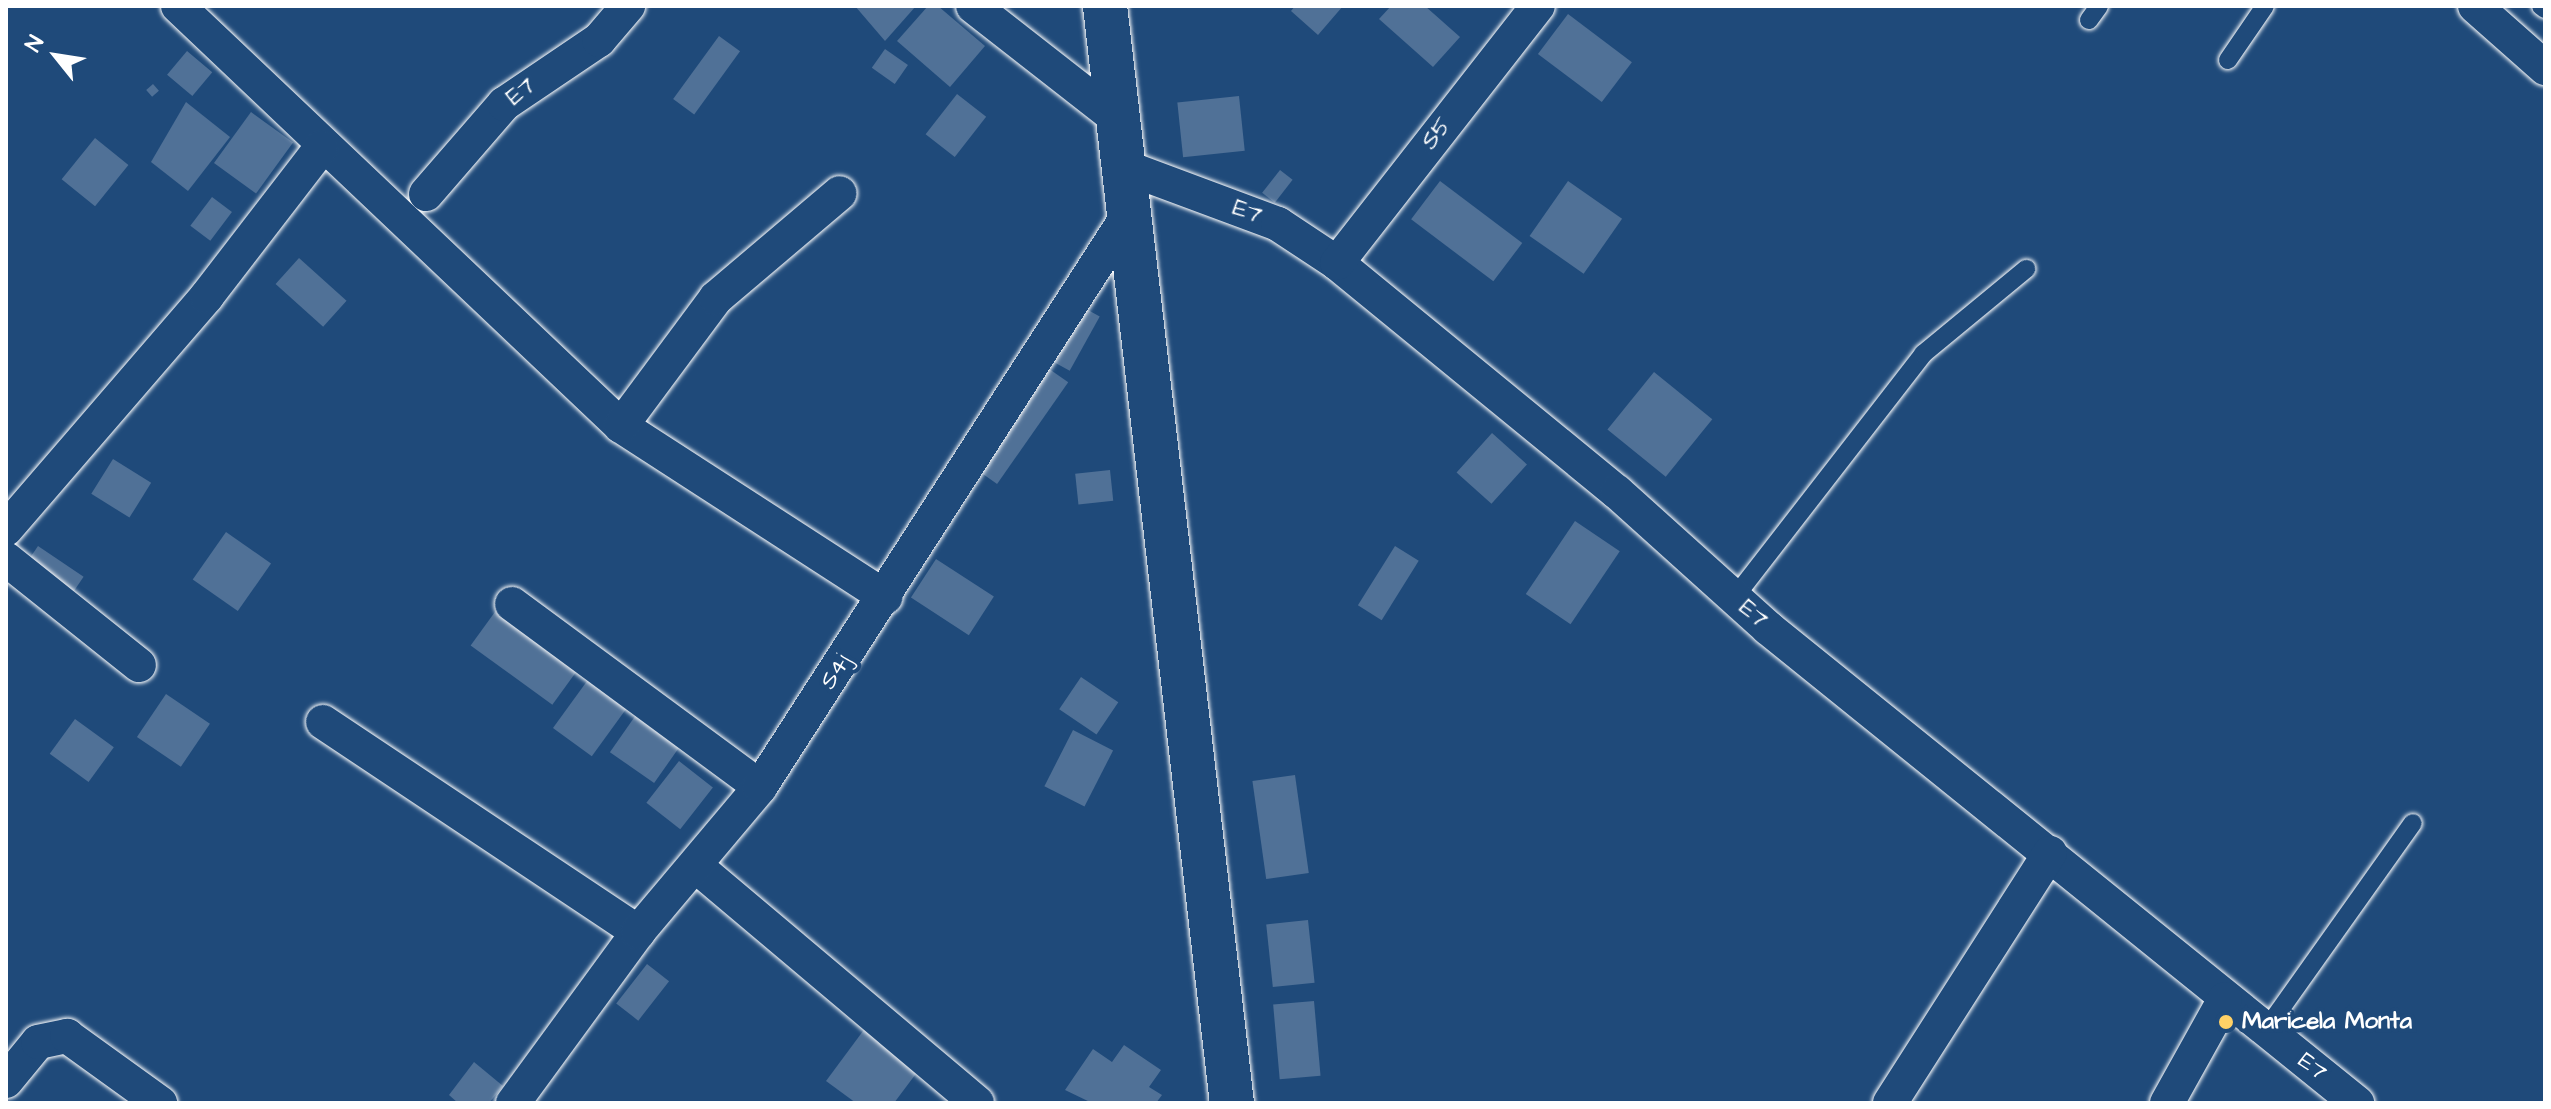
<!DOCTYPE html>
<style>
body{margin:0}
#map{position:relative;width:2551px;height:1109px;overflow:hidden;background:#1f4a7a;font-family:"Architects Daughter",sans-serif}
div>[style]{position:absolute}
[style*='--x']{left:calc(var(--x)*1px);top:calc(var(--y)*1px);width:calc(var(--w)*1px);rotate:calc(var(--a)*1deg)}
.building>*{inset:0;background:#507197;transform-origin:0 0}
.roads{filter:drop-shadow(0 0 2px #fff) drop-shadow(0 0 2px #fff)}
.lane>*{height:18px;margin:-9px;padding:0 9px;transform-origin:9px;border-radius:9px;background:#1f4a7a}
.street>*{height:34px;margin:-17px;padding:0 17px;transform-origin:17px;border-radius:17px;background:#1f4a7a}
.secondary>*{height:44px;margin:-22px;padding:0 22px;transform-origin:22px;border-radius:22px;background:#1f4a7a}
.dots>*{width:22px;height:22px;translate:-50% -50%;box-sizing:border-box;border:4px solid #1f4a7a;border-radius:50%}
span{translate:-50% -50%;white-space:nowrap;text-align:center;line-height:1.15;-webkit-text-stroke:8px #1f4a7a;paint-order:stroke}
.street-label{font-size:24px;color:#fff}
.poi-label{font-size:24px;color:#fff;font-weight:700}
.left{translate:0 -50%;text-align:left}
.frame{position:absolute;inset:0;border:8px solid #fff;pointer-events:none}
.north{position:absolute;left:16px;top:16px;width:80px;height:80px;-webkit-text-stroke:6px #1f4a7a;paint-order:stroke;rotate:300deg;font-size:22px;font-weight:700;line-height:32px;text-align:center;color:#fff}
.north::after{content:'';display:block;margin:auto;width:28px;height:36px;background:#fff;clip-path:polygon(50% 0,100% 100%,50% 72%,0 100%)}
</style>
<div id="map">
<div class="building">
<i style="clip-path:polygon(855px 6px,916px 6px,885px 41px)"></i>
<i style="clip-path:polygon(928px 6px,938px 6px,985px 46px,950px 87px,897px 41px)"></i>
<i style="clip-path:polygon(1295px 6px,1343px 6px,1318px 35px,1291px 11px)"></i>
<i style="clip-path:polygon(1391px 6px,1425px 6px,1460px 37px,1433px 67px,1379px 19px)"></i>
<i style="left:1568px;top:14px;width:80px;height:50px;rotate:37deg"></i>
<i style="left:719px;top:36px;width:26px;height:78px;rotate:36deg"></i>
<i style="left:885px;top:49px;width:28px;height:23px;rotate:35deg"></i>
<i style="left:187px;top:51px;width:33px;height:31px;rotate:40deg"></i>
<i style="left:153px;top:84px;width:9px;height:9px;rotate:49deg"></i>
<i style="left:957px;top:94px;width:37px;height:51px;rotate:38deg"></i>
<i style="left:1239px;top:96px;width:55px;height:62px;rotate:84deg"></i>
<i style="clip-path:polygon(186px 102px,230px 137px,188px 191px,151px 162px)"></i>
<i style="left:251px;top:112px;width:52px;height:63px;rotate:36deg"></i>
<i style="left:95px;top:138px;width:43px;height:53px;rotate:39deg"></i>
<i style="left:1280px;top:170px;width:16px;height:29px;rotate:38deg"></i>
<i style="left:1440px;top:181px;width:103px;height:48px;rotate:37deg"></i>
<i style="left:1568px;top:181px;width:66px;height:67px;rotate:35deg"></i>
<i style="left:212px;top:197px;width:25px;height:36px;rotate:37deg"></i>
<i style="left:299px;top:258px;width:64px;height:35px;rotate:42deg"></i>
<i style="left:1077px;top:304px;width:26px;height:62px;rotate:29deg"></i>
<i style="left:1042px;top:364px;width:32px;height:124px;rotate:35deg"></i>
<i style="left:1654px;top:372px;width:75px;height:74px;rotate:39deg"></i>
<i style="left:1492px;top:433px;width:47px;height:53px;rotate:42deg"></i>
<i style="left:113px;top:459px;width:45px;height:41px;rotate:32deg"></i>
<i style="left:1110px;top:470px;width:31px;height:35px;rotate:84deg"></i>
<i style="left:1575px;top:521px;width:54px;height:88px;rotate:34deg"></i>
<i style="left:226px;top:532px;width:55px;height:58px;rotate:35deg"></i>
<i style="left:38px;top:546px;width:55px;height:26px;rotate:34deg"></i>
<i style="left:1395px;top:546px;width:28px;height:70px;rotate:32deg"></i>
<i style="left:936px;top:559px;width:69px;height:46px;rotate:33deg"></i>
<i style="left:500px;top:605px;width:101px;height:50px;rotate:36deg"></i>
<i style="left:590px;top:677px;width:48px;height:63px;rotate:36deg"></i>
<i style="left:1081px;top:677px;width:45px;height:39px;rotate:34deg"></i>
<i style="left:166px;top:694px;width:53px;height:52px;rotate:34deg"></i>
<i style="left:638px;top:712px;width:54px;height:49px;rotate:35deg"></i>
<i style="left:75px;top:719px;width:48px;height:43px;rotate:36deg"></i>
<i style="left:1073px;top:730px;width:45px;height:63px;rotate:27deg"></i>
<i style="left:679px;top:761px;width:43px;height:53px;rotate:38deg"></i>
<i style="left:1295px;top:775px;width:99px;height:43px;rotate:82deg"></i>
<i style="left:1308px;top:920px;width:63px;height:42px;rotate:84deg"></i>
<i style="left:647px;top:964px;width:28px;height:50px;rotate:38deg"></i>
<i style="left:1314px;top:1001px;width:75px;height:41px;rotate:85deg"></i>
<i style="clip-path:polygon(866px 1027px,921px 1067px,894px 1103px,856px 1103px,826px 1081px)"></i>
<i style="clip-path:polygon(1124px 1045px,1161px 1070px,1149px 1087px,1162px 1095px,1156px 1103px,1092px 1103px,1065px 1090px,1093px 1049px,1112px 1062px)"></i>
<i style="clip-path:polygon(474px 1062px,503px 1086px,489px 1103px,458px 1103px,449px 1095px)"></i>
</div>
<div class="roads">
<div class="lane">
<i style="--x:2541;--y:6;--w:5;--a:37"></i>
<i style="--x:2089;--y:20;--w:17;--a:-54"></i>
<i style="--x:2228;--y:60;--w:65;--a:-55.6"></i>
<i style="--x:1734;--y:598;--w:309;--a:-52.2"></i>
<i style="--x:1923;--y:354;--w:134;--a:-39.5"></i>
<i style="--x:2265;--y:1031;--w:255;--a:-54.6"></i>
</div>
<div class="street">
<i style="--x:178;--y:6;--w:610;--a:43.47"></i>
<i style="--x:621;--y:426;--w:315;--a:32.9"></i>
<i style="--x:973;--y:6;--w:187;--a:38"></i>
<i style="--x:2475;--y:6;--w:94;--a:41.5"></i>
<i style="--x:1125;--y:167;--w:163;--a:20.4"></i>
<i style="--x:1278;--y:224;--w:71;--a:33.5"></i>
<i style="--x:1337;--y:263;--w:362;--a:39.3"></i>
<i style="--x:1617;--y:492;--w:203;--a:42"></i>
<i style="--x:1768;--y:628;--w:757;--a:38.88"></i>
<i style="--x:426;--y:194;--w:119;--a:-49.1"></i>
<i style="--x:504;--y:104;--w:115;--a:-34"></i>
<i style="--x:599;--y:40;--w:45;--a:-49.5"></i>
<i style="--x:1337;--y:263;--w:326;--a:-52"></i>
<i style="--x:621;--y:426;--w:159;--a:-53.4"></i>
<i style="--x:716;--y:298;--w:162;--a:-40.3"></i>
<i style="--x:6;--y:529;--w:308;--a:-49.2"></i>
<i style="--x:207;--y:296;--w:187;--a:-52.4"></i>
<i style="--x:6;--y:559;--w:170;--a:38.6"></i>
<i style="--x:512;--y:604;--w:308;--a:36.4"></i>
<i style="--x:323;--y:722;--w:379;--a:33.7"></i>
<i style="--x:697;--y:867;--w:366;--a:40.1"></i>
<i style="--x:6;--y:1081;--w:50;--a:-50.6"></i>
<i style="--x:38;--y:1042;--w:30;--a:-12"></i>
<i style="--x:67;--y:1036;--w:115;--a:35.8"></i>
<i style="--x:513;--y:1103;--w:212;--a:-53.8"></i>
<i style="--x:638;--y:932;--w:189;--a:-49.9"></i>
<i style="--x:760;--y:787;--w:678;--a:-57.22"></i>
<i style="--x:1890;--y:1103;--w:297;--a:-57.4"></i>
<i style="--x:2167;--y:1103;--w:119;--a:-60.9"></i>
</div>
<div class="secondary">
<i style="--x:1105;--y:6;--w:1104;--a:83.4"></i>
</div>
</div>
<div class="dots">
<i style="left:2226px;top:1022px;background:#ffd166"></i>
</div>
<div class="street-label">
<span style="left:521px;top:92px;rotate:-38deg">E7</span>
<span style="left:1437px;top:134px;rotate:-52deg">S5</span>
<span style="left:1247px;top:212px;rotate:20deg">E7</span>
<span style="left:1753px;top:614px;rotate:41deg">E7</span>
<span style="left:836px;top:672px;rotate:-57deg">S4j</span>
<span style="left:2312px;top:1067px;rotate:38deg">E7</span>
</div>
<div class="poi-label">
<span class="left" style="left:2242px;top:1022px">Maricela Monta</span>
</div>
<div class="frame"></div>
<div class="north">N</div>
</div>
